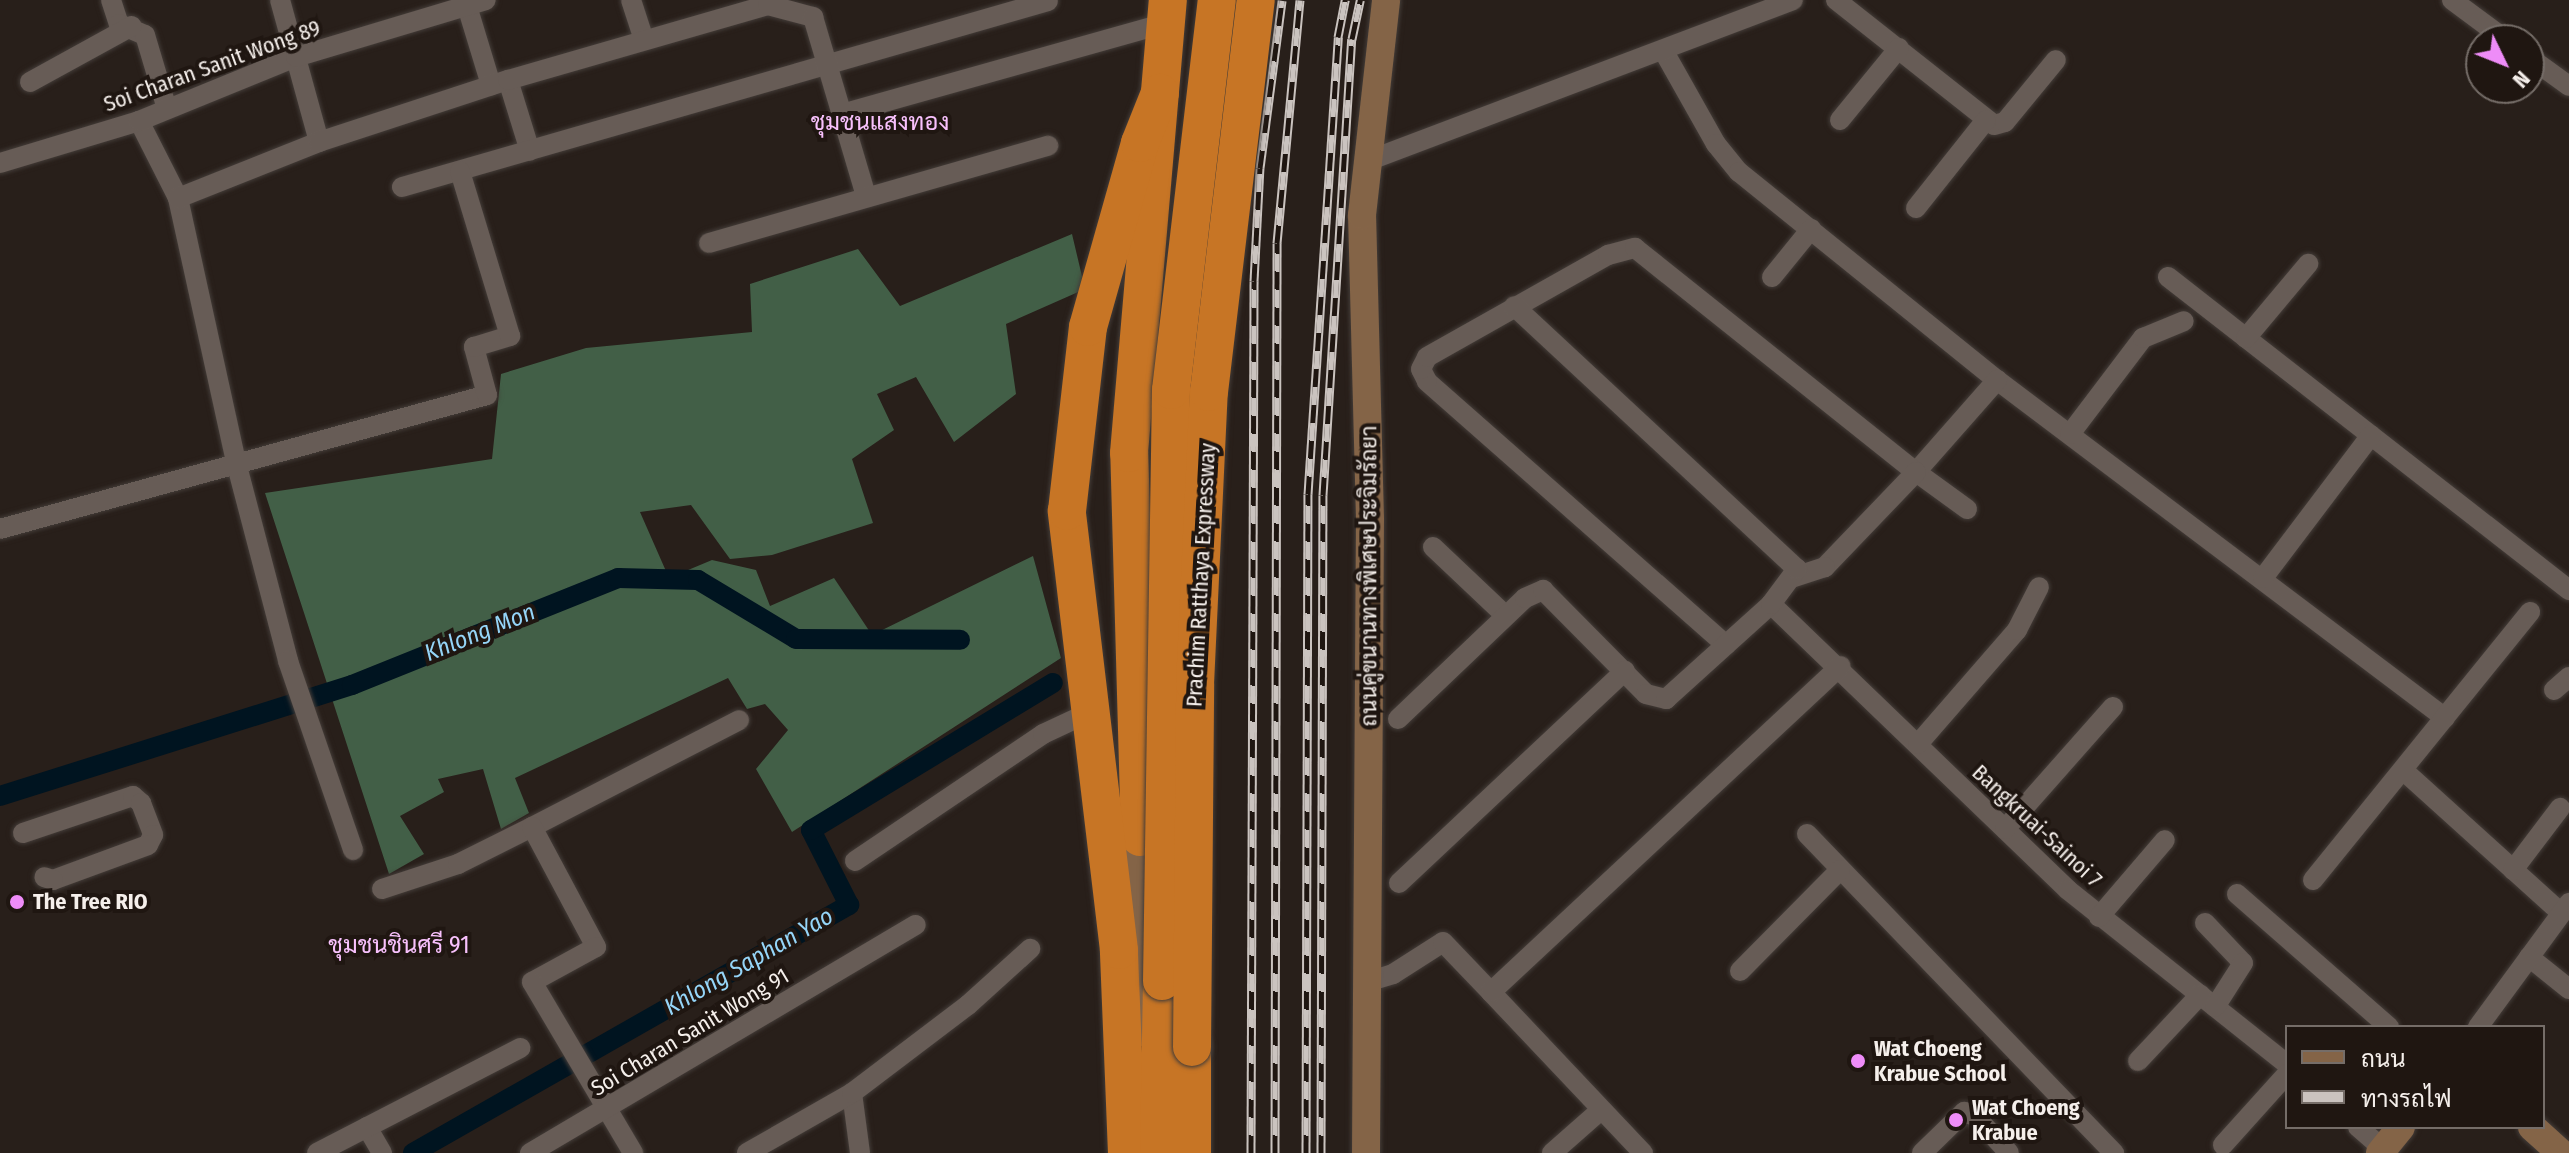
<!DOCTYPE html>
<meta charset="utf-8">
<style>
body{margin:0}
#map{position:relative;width:2569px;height:1153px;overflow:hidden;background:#281f1a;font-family:"Fira Sans Condensed",Sarabun,sans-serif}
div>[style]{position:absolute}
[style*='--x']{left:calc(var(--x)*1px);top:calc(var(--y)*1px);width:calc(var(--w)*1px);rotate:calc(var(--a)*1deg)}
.forest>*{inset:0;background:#425f47}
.canal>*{height:20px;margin:-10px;padding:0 10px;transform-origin:10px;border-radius:10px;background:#001420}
.roads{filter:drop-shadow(0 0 2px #433c38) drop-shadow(0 0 2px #433c38)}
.minor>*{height:20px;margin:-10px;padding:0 10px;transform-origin:10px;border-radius:10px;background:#675c56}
.secondary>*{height:28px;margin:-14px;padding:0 14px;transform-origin:14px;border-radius:14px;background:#846447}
.motorway>*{height:38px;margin:-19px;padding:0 19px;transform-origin:19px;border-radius:19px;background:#c77525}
.rail>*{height:9px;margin-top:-4.5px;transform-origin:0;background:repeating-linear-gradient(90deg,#1f1611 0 18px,#cac3bf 0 36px);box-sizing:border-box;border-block:2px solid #cac3bf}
.bridges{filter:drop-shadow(0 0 2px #433c38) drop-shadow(0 0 2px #433c38)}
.motorway-bridge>*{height:38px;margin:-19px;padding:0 19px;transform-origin:19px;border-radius:19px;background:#c77525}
.dots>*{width:22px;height:22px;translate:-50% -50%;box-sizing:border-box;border:4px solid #1f1611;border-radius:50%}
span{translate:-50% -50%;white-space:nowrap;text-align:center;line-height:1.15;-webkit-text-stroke:8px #1f1611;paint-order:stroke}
.street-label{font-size:22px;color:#f5efeb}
.poi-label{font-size:22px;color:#f5efeb;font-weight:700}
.left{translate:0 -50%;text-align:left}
.neighbourhood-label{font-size:24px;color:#f8c1fd}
.water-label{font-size:24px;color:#95d5f8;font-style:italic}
.legend{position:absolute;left:2285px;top:1025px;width:260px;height:104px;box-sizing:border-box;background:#1f1611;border:2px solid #756d68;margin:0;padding:10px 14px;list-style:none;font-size:24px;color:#f5efeb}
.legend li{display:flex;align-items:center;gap:16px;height:40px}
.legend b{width:40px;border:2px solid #756d68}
.north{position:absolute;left:2465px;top:24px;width:80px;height:80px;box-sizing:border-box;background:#1f1611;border:2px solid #756d68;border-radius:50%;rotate:133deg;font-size:22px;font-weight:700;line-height:32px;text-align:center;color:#f5efeb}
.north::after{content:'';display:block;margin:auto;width:28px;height:36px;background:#ee8cf8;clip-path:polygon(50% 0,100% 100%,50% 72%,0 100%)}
</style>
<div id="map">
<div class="forest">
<i style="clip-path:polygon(1072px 234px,1085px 289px,1006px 324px,1016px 394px,954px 442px,916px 377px,877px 394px,894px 430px,852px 459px,873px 523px,772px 555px,730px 559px,691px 505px,640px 512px,669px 578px,712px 560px,756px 570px,770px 606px,834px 578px,872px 635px,1033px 556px,1061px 658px,792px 832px,756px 769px,788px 730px,765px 704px,747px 709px,728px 678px,515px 778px,529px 813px,501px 829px,483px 769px,438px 779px,444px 792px,400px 816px,424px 854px,389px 874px,265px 493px,492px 459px,501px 374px,586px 348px,752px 332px,750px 284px,858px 249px,900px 306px)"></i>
</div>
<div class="canal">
<i style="--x:0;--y:796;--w:369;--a:-17.5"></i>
<i style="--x:352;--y:685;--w:287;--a:-21.9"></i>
<i style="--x:618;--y:578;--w:80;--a:1.4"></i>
<i style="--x:698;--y:580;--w:114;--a:31"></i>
<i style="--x:796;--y:639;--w:164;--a:0.3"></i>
<i style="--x:413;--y:1153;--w:502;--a:-29.63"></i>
<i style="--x:849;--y:905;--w:84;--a:-116.9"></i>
<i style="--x:811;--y:830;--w:283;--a:-31.3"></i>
</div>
<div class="roads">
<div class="minor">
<i style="--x:111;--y:0;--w:25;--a:72"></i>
<i style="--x:119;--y:24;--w:28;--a:23"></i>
<i style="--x:145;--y:35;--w:77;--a:73.4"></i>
<i style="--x:280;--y:0;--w:147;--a:74.6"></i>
<i style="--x:631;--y:0;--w:42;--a:72"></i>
<i style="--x:1836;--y:0;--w:201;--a:38.3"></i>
<i style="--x:1994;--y:125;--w:11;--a:-15"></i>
<i style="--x:2005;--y:122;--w:80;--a:-50.6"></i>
<i style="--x:2452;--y:0;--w:67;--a:36.5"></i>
<i style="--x:467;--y:6;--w:83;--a:73.1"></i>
<i style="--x:1663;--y:50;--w:108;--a:60.6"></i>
<i style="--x:1716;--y:144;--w:36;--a:51"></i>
<i style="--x:1739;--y:172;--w:331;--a:38.9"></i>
<i style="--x:1997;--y:380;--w:561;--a:37.03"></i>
<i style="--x:2529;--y:57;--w:49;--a:35.9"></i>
<i style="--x:508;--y:80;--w:74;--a:72.8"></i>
<i style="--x:30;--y:82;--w:116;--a:-28.8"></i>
<i style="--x:842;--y:114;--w:325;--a:-15.7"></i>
<i style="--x:1840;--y:120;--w:93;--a:-50.7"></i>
<i style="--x:139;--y:121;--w:86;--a:63.1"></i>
<i style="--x:178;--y:198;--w:274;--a:77.6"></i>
<i style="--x:237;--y:466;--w:202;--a:75.3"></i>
<i style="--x:288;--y:661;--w:200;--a:71"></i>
<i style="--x:1370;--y:160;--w:452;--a:-20.7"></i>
<i style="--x:0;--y:163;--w:145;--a:-16.8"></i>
<i style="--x:139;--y:121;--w:170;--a:-22.2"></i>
<i style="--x:296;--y:57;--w:198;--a:-16.7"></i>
<i style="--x:402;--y:187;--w:672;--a:-16.06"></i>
<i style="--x:178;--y:198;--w:152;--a:-21.7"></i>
<i style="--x:319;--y:142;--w:199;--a:-18.2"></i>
<i style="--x:508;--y:80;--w:271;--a:-16.1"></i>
<i style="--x:768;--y:5;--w:47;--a:14.9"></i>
<i style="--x:813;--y:17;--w:187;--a:73.5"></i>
<i style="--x:1916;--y:208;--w:112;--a:-51.5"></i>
<i style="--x:709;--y:243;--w:353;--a:-16"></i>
<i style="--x:1772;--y:277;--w:62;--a:-50.9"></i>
<i style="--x:2168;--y:277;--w:509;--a:37.97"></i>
<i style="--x:2246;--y:338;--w:97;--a:-50"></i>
<i style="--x:2070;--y:434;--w:121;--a:-52.8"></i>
<i style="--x:2143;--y:338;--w:44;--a:-22.5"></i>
<i style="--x:1967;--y:509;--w:63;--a:-144"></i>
<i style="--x:1916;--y:472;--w:123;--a:-48.6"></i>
<i style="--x:0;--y:529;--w:505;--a:-15.38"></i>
<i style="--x:487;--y:395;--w:50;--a:-105.2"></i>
<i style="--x:474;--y:347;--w:38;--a:-17"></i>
<i style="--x:510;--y:336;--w:172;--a:-106.9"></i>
<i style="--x:1433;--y:547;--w:100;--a:43.4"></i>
<i style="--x:2263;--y:578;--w:179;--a:-52.9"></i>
<i style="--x:1771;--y:604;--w:412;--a:43.9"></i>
<i style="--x:2068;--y:890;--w:280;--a:38.5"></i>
<i style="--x:1726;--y:645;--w:399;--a:-138.6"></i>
<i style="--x:1427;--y:381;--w:13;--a:-117"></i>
<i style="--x:1421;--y:369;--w:13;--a:-63"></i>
<i style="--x:1427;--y:357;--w:208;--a:-29.4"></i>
<i style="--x:1608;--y:255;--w:28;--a:-15"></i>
<i style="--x:1635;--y:248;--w:359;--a:38.6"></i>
<i style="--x:1916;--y:472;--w:132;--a:133.8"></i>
<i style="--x:1825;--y:567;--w:33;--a:162"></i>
<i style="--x:2554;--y:690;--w:20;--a:-41"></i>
<i style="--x:1398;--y:719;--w:175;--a:-43.6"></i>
<i style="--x:1525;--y:598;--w:20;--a:-24"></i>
<i style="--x:1543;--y:590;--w:146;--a:45.3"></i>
<i style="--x:1646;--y:694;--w:21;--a:14"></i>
<i style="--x:1666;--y:699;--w:142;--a:-42.1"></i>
<i style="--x:1771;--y:604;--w:44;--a:-53.4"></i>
<i style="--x:1797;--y:569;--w:386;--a:-137.1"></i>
<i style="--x:1918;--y:744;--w:151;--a:-49"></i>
<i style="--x:2017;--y:630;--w:48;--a:-62.9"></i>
<i style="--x:2404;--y:771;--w:212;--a:42.1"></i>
<i style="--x:532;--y:827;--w:233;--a:-27.3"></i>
<i style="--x:2005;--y:829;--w:163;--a:-48.5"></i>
<i style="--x:23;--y:833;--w:116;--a:-18.6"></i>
<i style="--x:133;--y:796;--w:11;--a:41"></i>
<i style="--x:141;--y:803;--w:34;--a:69"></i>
<i style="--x:153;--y:835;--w:11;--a:117"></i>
<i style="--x:148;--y:845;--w:101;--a:159.8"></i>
<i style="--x:53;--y:880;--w:9;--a:-162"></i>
<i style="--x:1807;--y:834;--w:443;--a:46.1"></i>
<i style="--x:855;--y:861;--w:227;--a:-34"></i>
<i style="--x:1043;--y:734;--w:52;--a:-25.1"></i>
<i style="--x:2513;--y:870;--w:78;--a:-52.8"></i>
<i style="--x:2313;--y:880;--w:345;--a:-51"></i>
<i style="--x:1399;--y:883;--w:310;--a:-43.2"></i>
<i style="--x:382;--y:889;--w:80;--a:-18.2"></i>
<i style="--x:458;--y:864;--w:83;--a:-26.6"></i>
<i style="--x:532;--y:827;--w:136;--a:61.9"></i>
<i style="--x:596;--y:947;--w:73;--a:151.3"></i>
<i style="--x:532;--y:982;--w:199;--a:59.4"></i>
<i style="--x:2237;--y:894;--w:202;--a:41.2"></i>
<i style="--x:2099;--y:917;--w:101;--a:-49.4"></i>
<i style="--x:2205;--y:923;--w:55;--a:46.5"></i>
<i style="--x:2243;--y:963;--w:52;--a:122.5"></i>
<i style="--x:2529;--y:957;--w:51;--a:38.7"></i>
<i style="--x:1740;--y:971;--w:142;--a:-45.3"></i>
<i style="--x:1367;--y:982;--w:27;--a:-17"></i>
<i style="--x:1393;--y:974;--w:59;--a:-32.6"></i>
<i style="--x:1443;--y:942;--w:69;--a:46.2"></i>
<i style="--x:2478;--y:1027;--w:154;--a:-53.7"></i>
<i style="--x:2138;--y:1061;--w:91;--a:-46.8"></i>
<i style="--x:852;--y:1093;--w:61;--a:82.4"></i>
<i style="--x:367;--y:1127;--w:30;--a:60"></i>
<i style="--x:2358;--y:1127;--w:33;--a:41"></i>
<i style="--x:2223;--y:1145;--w:96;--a:-48"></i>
<i style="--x:317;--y:1153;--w:229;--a:-27.3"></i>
<i style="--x:530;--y:1153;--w:448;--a:-30.6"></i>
<i style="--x:747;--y:1153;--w:121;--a:-29.7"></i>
<i style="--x:852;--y:1093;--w:146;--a:-37.2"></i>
<i style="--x:968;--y:1005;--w:84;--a:-42.1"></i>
<i style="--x:1552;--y:1153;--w:65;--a:-41.3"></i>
<i style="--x:1643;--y:1153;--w:221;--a:-133.4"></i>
<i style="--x:1491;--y:992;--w:478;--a:-43"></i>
<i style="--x:1922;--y:1153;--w:59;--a:-44.3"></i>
<i style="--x:1964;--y:1112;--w:12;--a:20"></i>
<i style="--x:1975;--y:1116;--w:50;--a:47.4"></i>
</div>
<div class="secondary">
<i style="--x:1140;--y:1032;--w:195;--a:-90"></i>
<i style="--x:1140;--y:837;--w:19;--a:-39"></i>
<i style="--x:2532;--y:1127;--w:39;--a:42"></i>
<i style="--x:1366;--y:1153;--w:634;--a:-89.64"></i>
<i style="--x:1370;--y:519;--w:304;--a:-91.5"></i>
<i style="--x:1362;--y:215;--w:216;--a:-83.6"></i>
<i style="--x:2380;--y:1153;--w:33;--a:-51"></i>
</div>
<div class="motorway">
<i style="--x:1140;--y:837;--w:384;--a:-91.6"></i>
<i style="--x:1129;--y:453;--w:455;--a:-85.1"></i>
<i style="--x:1127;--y:1153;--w:203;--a:-92.3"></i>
<i style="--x:1119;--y:950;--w:442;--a:-96.8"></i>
<i style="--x:1067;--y:511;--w:185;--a:-83.5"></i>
<i style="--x:1088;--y:327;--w:191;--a:-74.2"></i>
<i style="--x:1140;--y:143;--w:54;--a:-68.2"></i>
<i style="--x:1159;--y:1153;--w:172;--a:-89"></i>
<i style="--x:1192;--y:1153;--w:106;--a:-90"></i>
</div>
</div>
<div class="rail">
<i style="--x:1251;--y:1153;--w:872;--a:-89.8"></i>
<i style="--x:1254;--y:281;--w:113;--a:-87"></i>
<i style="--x:1260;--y:168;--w:169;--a:-82.5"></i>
<i style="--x:1275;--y:1153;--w:910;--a:-89.87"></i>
<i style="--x:1277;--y:243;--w:244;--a:-84.6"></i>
<i style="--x:1306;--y:1153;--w:659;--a:-89.83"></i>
<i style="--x:1308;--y:494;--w:458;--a:-86.2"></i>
<i style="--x:1338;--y:37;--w:38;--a:-79"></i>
<i style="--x:1321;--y:1153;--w:658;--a:-89.83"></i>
<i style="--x:1323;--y:495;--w:457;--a:-86.4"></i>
<i style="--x:1352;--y:39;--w:40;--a:-78"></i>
</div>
<div class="bridges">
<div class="motorway-bridge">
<i style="--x:1162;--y:981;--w:591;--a:-89.13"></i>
<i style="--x:1171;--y:390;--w:393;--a:-83.3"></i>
<i style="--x:1192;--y:1047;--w:363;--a:-89.5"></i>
<i style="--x:1195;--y:684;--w:292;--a:-87.3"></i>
<i style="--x:1209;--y:392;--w:395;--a:-83.2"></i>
</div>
</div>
<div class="dots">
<i style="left:17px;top:902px;background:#ee8cf8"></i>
<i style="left:1858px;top:1061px;background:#ee8cf8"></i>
<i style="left:1956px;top:1120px;background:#ee8cf8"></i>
</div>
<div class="street-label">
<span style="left:212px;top:66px;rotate:-20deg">Soi Charan Sanit Wong 89</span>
<span style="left:1201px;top:575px;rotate:-87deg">Prachim Ratthaya Expressway</span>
<span style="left:1369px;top:576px;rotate:-90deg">ถนนคู่ขนานทางพิเศษประจิมรัถยา</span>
<span style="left:2037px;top:826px;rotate:43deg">Bangkruai-Sainoi 7</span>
<span style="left:690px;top:1032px;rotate:-31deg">Soi Charan Sanit Wong 91</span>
</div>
<div class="poi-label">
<span class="left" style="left:33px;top:902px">The Tree RIO</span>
<span class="left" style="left:1874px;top:1061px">Wat Choeng<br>Krabue School</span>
<span class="left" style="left:1972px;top:1120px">Wat Choeng<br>Krabue</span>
</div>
<div class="neighbourhood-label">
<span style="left:880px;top:123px">ชุมชนแสงทอง</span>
<span style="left:399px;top:946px">ชุมชนชินศรี 91</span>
</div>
<div class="water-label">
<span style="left:480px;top:633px;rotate:-22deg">Khlong Mon</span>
<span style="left:749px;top:962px;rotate:-30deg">Khlong Saphan Yao</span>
</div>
<ul class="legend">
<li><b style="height:10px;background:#846447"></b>ถนน</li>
<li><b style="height:10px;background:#cac3bf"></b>ทางรถไฟ</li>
</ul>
<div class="north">N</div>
</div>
